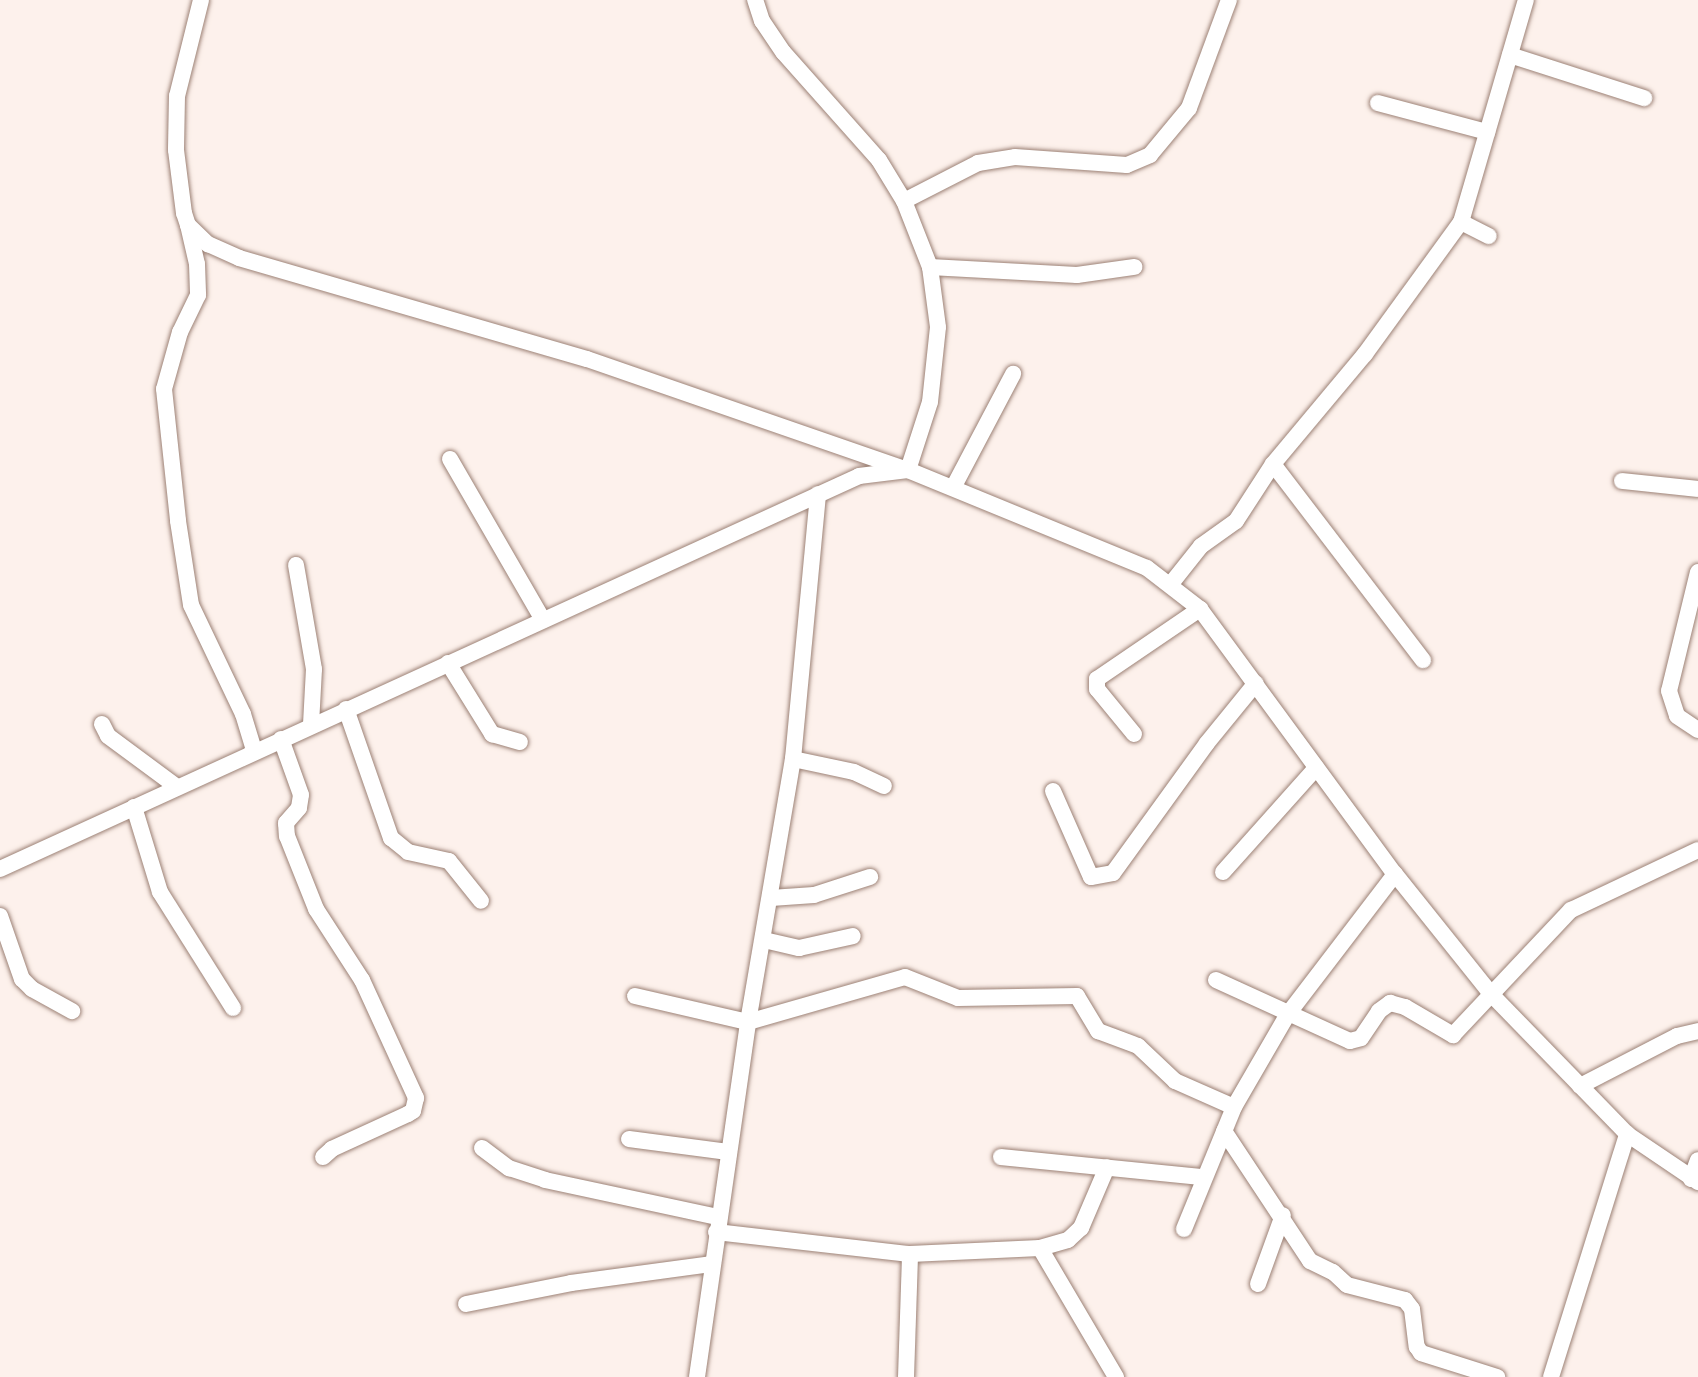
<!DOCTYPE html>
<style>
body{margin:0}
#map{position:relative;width:1698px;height:1377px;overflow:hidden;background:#fdf1ec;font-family:"Alegreya Sans",sans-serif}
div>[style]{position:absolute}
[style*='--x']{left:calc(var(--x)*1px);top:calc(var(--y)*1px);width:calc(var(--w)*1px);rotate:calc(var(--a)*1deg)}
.roads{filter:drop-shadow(0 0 2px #9c8175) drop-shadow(0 0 2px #9c8175)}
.minor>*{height:16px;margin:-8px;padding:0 8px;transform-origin:8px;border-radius:8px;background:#fff}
span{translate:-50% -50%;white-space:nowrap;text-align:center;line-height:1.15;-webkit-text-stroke:8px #fff;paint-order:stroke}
</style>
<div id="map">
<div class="roads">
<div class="minor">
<i style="--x:201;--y:0;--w:99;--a:104"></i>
<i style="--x:177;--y:96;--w:54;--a:91.1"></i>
<i style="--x:176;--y:150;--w:64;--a:82.8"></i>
<i style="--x:184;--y:213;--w:13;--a:72"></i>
<i style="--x:188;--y:225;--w:28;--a:44"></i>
<i style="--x:208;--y:244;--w:34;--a:24"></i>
<i style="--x:239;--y:258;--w:362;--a:16.2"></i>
<i style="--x:587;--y:359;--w:340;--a:19.1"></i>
<i style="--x:908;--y:470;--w:71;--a:-72.1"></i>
<i style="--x:930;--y:402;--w:75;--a:-83.9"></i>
<i style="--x:938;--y:327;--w:61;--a:-97.6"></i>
<i style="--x:930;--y:267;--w:71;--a:-111.5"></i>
<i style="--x:904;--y:201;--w:48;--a:-121.4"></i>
<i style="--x:879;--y:160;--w:144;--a:-131.6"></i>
<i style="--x:783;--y:52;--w:37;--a:-124"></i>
<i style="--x:762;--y:21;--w:22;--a:-108"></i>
<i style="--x:1510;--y:55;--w:141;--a:17.8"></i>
<i style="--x:1378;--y:103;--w:113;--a:14.9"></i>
<i style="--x:904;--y:201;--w:83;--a:-27.2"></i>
<i style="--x:978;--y:163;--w:37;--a:-9"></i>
<i style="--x:1015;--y:157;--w:112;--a:4.1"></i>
<i style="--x:1127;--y:165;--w:25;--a:-23"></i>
<i style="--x:1150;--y:155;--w:61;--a:-50.3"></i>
<i style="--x:1189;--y:108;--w:115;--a:-69.7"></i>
<i style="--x:1461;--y:222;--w:31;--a:27"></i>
<i style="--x:188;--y:225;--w:40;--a:77"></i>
<i style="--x:197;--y:264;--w:31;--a:88"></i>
<i style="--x:198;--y:295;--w:41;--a:115.9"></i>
<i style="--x:180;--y:332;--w:59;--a:105.7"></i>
<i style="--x:164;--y:389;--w:133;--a:83.9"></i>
<i style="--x:178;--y:521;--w:85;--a:81.2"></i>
<i style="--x:191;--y:605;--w:121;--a:64.5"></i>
<i style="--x:243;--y:714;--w:39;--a:73"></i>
<i style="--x:930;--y:267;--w:147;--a:3.1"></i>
<i style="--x:1077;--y:275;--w:58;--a:-8"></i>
<i style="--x:450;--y:459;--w:186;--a:60"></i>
<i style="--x:1273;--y:464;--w:247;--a:52.6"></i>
<i style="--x:1622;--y:481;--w:76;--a:6"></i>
<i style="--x:954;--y:486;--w:127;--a:-62.2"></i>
<i style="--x:296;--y:565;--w:106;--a:80.2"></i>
<i style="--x:314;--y:669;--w:56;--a:93.1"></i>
<i style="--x:1698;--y:572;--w:122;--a:103.7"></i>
<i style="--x:1669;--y:691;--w:26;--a:72"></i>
<i style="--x:1677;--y:716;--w:25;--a:34"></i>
<i style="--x:1170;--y:585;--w:50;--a:-51.5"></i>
<i style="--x:1201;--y:546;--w:43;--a:-35.5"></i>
<i style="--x:1236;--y:521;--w:68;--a:-57"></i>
<i style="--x:1273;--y:464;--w:143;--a:-50.1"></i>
<i style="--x:1365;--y:354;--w:163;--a:-54"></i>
<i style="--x:1461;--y:222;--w:231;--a:-73.7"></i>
<i style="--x:448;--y:663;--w:84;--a:58.2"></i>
<i style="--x:492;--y:734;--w:29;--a:16"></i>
<i style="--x:346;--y:709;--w:137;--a:70.8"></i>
<i style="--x:391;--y:838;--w:22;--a:39"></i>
<i style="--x:408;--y:852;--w:42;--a:12.4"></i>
<i style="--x:449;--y:861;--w:51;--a:51.3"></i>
<i style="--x:102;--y:724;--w:13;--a:63"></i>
<i style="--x:108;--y:736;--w:86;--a:36.5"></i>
<i style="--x:1134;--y:734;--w:58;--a:-129.4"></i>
<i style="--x:1097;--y:689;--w:10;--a:-90"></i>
<i style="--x:1097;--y:679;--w:125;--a:-34.2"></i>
<i style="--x:281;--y:739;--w:59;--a:70.3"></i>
<i style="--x:301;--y:795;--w:13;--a:99"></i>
<i style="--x:299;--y:808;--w:20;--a:131"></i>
<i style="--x:286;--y:823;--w:13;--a:86"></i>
<i style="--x:287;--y:836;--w:79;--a:68.3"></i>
<i style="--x:316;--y:909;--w:85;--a:57.1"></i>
<i style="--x:362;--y:980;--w:130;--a:65.4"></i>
<i style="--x:416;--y:1098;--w:13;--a:103"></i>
<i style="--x:413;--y:1111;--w:6;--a:149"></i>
<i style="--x:408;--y:1114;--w:84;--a:155.3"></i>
<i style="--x:332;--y:1149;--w:12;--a:138"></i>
<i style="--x:793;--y:759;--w:62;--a:12"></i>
<i style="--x:854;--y:772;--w:33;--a:25"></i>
<i style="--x:1053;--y:791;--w:94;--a:66.2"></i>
<i style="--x:1091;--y:877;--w:22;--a:-10"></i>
<i style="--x:1113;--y:873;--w:160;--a:-54.1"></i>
<i style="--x:1207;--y:743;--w:77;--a:-50.8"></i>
<i style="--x:134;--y:807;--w:89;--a:73"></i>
<i style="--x:160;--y:892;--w:137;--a:57.8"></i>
<i style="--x:0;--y:869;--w:945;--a:-24.58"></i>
<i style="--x:859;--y:476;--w:49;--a:-7"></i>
<i style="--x:908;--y:470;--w:258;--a:22.3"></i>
<i style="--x:1147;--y:568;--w:67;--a:37.7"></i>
<i style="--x:1200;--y:609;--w:329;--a:53.7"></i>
<i style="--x:1395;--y:874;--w:154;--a:51.3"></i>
<i style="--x:1491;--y:994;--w:195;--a:45.8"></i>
<i style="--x:1627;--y:1134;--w:86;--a:34.1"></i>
<i style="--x:1223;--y:872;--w:140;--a:-48.2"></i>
<i style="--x:771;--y:898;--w:43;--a:-4"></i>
<i style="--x:814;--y:895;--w:59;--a:-17.8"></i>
<i style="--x:0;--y:916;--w:67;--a:70.8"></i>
<i style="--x:22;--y:979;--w:14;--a:45"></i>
<i style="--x:32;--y:989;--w:46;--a:28.8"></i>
<i style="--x:764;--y:940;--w:36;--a:13"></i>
<i style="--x:799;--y:948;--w:55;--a:-12.5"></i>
<i style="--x:1216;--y:980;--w:147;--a:24.5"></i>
<i style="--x:1350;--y:1041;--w:11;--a:-15"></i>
<i style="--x:1361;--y:1038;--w:32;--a:-56"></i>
<i style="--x:1379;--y:1011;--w:14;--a:-36"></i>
<i style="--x:1390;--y:1003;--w:16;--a:15"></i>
<i style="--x:1405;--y:1007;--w:56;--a:30.3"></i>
<i style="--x:1453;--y:1035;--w:172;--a:-46.7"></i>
<i style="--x:1571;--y:910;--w:140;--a:-25.3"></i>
<i style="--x:635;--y:996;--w:116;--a:13"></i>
<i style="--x:748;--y:1022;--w:163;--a:-16"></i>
<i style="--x:905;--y:977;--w:57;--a:21.6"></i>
<i style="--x:958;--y:998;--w:119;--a:-1"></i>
<i style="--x:1077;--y:996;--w:41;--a:59"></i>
<i style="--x:1098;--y:1031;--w:43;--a:20.6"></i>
<i style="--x:1138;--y:1046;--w:51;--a:43.4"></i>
<i style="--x:1175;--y:1081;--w:64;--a:23.8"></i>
<i style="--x:1580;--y:1086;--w:109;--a:-27.3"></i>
<i style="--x:1677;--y:1036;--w:22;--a:-13"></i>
<i style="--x:1224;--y:1131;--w:156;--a:56.5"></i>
<i style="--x:1310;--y:1261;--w:25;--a:26"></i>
<i style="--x:1333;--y:1272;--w:19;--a:43"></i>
<i style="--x:1347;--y:1285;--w:60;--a:14.5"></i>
<i style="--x:1405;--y:1300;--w:11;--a:52"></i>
<i style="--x:1412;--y:1309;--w:38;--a:83"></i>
<i style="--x:1417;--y:1347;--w:7;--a:56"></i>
<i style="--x:1421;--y:1353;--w:80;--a:17.5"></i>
<i style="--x:629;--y:1139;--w:100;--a:7.5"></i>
<i style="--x:482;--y:1148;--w:34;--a:37"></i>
<i style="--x:509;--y:1168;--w:38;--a:18"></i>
<i style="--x:545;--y:1180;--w:177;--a:12.1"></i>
<i style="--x:1001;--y:1157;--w:203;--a:5.7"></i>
<i style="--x:1691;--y:1179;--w:20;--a:-70"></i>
<i style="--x:1184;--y:1229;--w:132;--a:-67.7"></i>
<i style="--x:1234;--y:1107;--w:108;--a:-59.9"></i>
<i style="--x:1288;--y:1014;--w:176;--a:-52.6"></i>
<i style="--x:716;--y:1232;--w:195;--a:6.5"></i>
<i style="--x:910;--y:1254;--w:130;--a:-2.6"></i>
<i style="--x:1040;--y:1248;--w:29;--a:-16"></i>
<i style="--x:1068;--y:1240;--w:18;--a:-43"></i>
<i style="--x:1081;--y:1228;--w:66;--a:-66.9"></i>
<i style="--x:1040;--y:1248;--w:150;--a:59.5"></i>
<i style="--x:1258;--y:1284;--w:73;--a:-70.1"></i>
<i style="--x:466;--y:1304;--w:107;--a:-11.3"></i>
<i style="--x:571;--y:1283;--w:141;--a:-7.7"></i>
<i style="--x:697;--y:1377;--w:359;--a:-81.8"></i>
<i style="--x:748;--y:1022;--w:267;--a:-80.3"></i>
<i style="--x:793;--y:759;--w:266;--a:-84.6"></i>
<i style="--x:906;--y:1377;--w:123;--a:-88.1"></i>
<i style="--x:1551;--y:1377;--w:255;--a:-72.6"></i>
</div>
</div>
</div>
